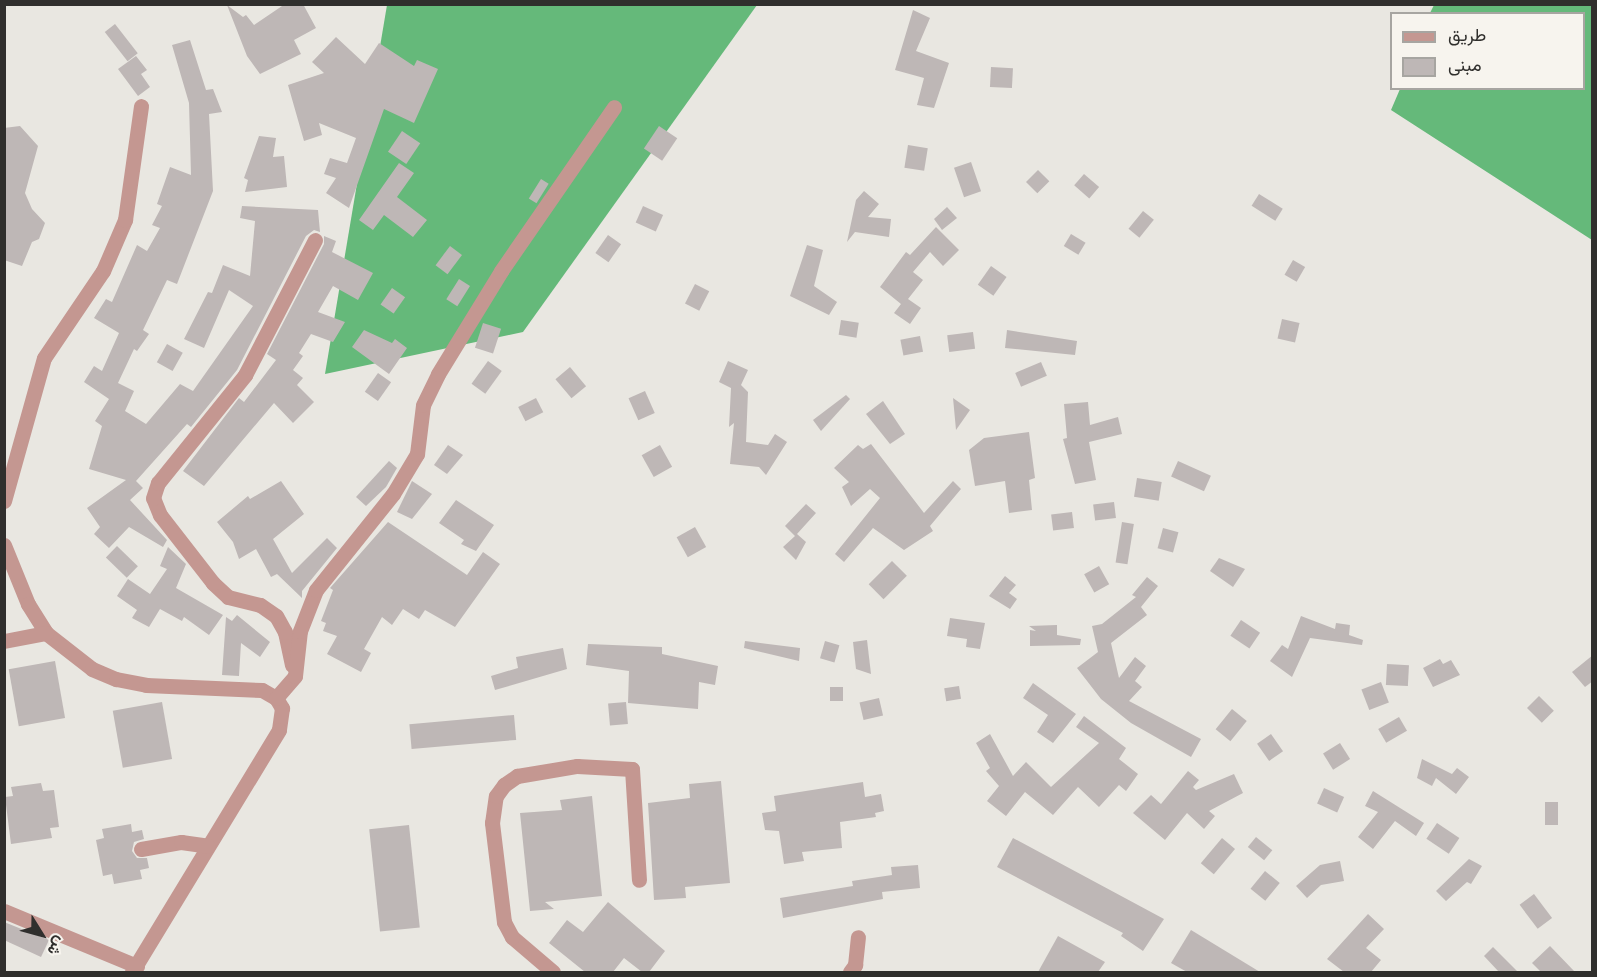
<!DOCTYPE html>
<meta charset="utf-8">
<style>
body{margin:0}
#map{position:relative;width:1597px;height:977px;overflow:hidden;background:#e9e7e1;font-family:"DM Sans",Vazirmatn,sans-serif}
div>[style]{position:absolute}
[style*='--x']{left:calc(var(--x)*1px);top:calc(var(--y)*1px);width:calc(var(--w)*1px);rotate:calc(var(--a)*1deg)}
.forest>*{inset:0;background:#65b97a}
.building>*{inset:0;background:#beb7b6;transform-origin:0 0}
.street>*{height:15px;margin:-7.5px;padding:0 7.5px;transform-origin:7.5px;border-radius:7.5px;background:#c49791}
span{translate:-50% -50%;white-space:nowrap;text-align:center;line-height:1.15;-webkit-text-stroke:4.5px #f7f4ee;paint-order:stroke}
.frame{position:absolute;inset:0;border:6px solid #302f2d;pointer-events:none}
.legend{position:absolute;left:1390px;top:12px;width:195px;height:78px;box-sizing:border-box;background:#f7f4ee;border:2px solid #a7a5a1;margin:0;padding:8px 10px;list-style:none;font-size:18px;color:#302f2d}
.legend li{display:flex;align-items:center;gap:12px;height:30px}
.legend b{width:30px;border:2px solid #a7a5a1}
.north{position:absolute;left:12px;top:905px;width:60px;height:60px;-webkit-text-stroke:4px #f7f4ee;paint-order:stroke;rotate:127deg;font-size:16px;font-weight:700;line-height:24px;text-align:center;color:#302f2d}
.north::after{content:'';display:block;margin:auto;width:21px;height:27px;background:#302f2d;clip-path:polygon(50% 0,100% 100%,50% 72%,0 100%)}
</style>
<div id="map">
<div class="forest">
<i style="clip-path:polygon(387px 5px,757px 5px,523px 332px,325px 374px)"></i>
<i style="clip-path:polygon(1434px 5px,1592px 5px,1592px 240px,1391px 110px,1400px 89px,1584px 88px,1584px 14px,1430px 13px)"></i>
</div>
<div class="building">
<i style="clip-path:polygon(285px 4px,303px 4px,316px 28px,294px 40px,301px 54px,260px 74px,247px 56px,227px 5px,243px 17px,246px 15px,254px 25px)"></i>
<i style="clip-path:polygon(913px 10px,930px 18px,916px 51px,949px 63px,934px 108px,917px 105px,924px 78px,895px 70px)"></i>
<i style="left:115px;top:24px;width:37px;height:13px;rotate:52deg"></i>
<i style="clip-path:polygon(336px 37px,365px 64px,379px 43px,414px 66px,417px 60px,438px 69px,414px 123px,384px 109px,349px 208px,326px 193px,336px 178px,324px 174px,330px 158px,347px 163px,356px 138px,319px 123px,322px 135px,304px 141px,288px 85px,324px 73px,312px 62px)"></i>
<i style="clip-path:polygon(190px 40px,206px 90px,213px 89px,222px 112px,209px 114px,213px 191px,177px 284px,167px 280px,143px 330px,149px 334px,137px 351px,134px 349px,118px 383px,134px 391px,125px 411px,146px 424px,180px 384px,193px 391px,253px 306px,229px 290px,204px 348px,184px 339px,208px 292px,212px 293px,223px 265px,250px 276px,255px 221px,240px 218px,242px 206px,318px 210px,320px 232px,314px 230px,306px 236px,237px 370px,191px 427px,187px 424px,136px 481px,143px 488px,130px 500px,167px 540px,163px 547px,129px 527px,109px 548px,94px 534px,100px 527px,87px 508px,126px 480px,89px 469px,102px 426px,95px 421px,109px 399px,84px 382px,94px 366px,102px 371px,119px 333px,94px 318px,106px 299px,112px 302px,137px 245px,147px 251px,160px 228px,152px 225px,162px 206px,157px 204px,170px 167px,191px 175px,189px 103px,172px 45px)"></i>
<i style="clip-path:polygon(136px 56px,147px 70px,141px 74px,150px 87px,138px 96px,118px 69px)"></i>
<i style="left:991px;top:67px;width:22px;height:20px;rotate:3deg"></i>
<i style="clip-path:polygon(20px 126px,38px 146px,25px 193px,32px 209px,45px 223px,39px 239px,32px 242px,22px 266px,4px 260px,4px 128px)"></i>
<i style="left:659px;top:126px;width:22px;height:27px;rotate:34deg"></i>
<i style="left:402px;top:131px;width:22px;height:25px;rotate:34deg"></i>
<i style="clip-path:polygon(259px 136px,276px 138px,273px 157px,284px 156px,287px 187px,245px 192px,248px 180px,244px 178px)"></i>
<i style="left:908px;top:145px;width:20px;height:23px;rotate:9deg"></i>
<i style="left:971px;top:162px;width:31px;height:18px;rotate:71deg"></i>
<i style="clip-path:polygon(399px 163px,414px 173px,397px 197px,427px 220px,413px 237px,384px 215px,373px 230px,359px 220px)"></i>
<i style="left:1038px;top:170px;width:16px;height:17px;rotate:45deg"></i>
<i style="left:1084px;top:174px;width:20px;height:15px;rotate:41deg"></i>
<i style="left:541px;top:179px;width:9px;height:23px;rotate:32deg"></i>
<i style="clip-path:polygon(864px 191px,879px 204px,868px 217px,891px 219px,889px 237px,855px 232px,847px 242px,856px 200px)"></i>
<i style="left:1259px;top:194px;width:28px;height:14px;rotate:32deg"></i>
<i style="left:643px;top:206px;width:22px;height:18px;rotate:24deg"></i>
<i style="clip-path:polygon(947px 207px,957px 218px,942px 230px,934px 219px)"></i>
<i style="left:1143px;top:211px;width:14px;height:23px;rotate:39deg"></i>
<i style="clip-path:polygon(936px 227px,959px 250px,943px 266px,930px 252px,913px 272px,923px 280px,908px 299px,921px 308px,910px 324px,894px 313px,901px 304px,880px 287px,906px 252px,910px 255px)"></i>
<i style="left:1071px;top:234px;width:17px;height:14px;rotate:31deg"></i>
<i style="left:608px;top:235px;width:16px;height:22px;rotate:35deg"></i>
<i style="clip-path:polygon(324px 236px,336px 241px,332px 252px,373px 273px,358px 300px,333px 286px,318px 312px,345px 322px,333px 342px,311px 334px,299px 353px,303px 356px,293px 370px,303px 378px,297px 385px,314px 402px,293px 423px,274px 403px,204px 486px,183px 471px,239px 398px,244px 402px,276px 360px,267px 354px,324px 244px)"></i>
<i style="clip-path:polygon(807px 245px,823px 250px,814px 286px,837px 302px,829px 315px,790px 296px)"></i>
<i style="left:450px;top:246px;width:15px;height:24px;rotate:37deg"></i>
<i style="left:1293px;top:260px;width:14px;height:17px;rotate:30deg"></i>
<i style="left:991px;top:266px;width:19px;height:23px;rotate:35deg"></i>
<i style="left:459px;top:279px;width:13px;height:24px;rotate:32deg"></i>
<i style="left:695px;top:284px;width:16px;height:22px;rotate:27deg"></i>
<i style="left:392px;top:288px;width:16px;height:20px;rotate:35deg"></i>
<i style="left:1282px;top:319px;width:18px;height:20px;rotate:13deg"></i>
<i style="left:841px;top:320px;width:18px;height:15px;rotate:9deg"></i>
<i style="left:483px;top:323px;width:19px;height:26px;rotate:18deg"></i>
<i style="clip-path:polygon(364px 330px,392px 343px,395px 339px,407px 348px,389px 374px,352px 347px)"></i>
<i style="clip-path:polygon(1007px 330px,1077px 341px,1075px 355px,1005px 348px)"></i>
<i style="left:973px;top:332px;width:17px;height:26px;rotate:83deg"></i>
<i style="left:920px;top:336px;width:16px;height:20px;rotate:79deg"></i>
<i style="left:167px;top:344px;width:18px;height:21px;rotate:29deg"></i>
<i style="left:488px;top:361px;width:17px;height:28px;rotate:36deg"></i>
<i style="clip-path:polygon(728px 361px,748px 370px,741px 385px,748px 392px,746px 442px,768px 445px,775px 434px,787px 442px,766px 475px,759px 467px,730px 464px,734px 423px,729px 427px,731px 388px,719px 382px)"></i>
<i style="left:1041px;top:362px;width:15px;height:28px;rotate:67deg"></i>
<i style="left:570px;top:367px;width:25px;height:19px;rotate:50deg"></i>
<i style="left:378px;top:373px;width:16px;height:23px;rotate:35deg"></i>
<i style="left:645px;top:391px;width:24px;height:18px;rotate:66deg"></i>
<i style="clip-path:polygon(846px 395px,850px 399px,821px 431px,813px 420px)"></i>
<i style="left:536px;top:398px;width:16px;height:20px;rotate:63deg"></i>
<i style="clip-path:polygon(953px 398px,970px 410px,956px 430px)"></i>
<i style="clip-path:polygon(883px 401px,905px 434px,890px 444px,866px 414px)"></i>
<i style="clip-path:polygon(1088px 402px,1090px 425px,1118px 417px,1122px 434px,1089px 442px,1096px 480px,1075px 484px,1063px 439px,1067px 438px,1064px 404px)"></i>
<i style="clip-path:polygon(1029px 432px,1035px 478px,1029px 480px,1032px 510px,1009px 513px,1005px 481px,975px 486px,969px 450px,984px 438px)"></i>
<i style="clip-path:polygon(871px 444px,924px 513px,953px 481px,961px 489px,930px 526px,933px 531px,904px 550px,873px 528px,844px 562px,835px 554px,880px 498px,870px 489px,851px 506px,842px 487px,849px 482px,834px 468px,858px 445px,863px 449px)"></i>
<i style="clip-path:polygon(448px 445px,463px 455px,447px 474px,434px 465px)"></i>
<i style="left:660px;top:445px;width:25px;height:21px;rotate:61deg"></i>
<i style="clip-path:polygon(389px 461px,397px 468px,386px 487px,366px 506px,356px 497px)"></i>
<i style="left:1178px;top:461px;width:36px;height:17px;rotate:24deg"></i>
<i style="left:1137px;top:478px;width:25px;height:19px;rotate:9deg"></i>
<i style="clip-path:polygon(281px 481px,304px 514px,273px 539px,292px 573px,327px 538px,337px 548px,302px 591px,302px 598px,277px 574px,271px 577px,256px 549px,239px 559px,233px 542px,217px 522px,248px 496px,250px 499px)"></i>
<i style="clip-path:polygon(412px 481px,432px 494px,412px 519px,397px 512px)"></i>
<i style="clip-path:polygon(456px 500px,494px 525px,476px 551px,461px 544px,464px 540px,439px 523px)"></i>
<i style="left:1114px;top:502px;width:16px;height:21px;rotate:83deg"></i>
<i style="clip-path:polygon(806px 504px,816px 513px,797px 534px,806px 542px,796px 560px,783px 547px,795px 536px,785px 526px)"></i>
<i style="left:1072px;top:512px;width:16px;height:21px;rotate:83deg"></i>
<i style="clip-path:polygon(388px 522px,467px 575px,483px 552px,500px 564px,455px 627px,425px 610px,419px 619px,403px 609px,392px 625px,382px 617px,364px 649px,371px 653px,361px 672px,327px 654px,337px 636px,323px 631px,326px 623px,321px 621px,333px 590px,330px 588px)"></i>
<i style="left:1122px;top:522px;width:12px;height:41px;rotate:9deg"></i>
<i style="left:695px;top:527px;width:23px;height:21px;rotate:61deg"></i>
<i style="left:1163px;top:528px;width:16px;height:21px;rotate:15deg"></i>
<i style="left:117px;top:546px;width:29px;height:16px;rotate:44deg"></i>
<i style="clip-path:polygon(168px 547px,186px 564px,176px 588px,223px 615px,209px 635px,184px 617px,182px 621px,160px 609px,149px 627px,132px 618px,137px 610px,117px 596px,128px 579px,150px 594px,167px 569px,160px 566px)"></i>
<i style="clip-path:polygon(1219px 558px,1245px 569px,1233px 587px,1210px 571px)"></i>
<i style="left:892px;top:561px;width:21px;height:33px;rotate:45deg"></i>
<i style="left:1099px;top:566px;width:21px;height:17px;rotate:61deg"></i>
<i style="clip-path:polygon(1005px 576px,1016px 585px,1009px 593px,1017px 599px,1010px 609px,989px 596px)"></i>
<i style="clip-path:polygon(1147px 577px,1158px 586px,1141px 607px,1147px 615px,1111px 643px,1119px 678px,1135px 657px,1146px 666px,1135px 681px,1142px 687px,1129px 701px,1201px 739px,1191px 757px,1131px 723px,1101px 699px,1077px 668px,1098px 652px,1092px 626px,1102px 624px,1136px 597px,1132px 595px)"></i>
<i style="clip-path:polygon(237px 615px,270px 642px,260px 657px,241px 643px,239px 676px,222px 675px,226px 617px,232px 621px)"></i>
<i style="clip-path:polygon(1301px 616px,1335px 629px,1336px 623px,1350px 625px,1349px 635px,1363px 640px,1362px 645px,1310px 638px,1292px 677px,1270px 661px,1282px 645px,1288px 649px)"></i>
<i style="clip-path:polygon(950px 618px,985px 623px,980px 649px,966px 647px,967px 639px,947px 636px)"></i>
<i style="left:1241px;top:620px;width:23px;height:19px;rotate:34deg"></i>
<i style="clip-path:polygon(1057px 625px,1057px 635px,1081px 639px,1080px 645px,1030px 646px,1030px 630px,1036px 631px,1029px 626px)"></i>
<i style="clip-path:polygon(867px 640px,871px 674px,856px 669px,853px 642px)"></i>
<i style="clip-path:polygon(745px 641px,800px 648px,799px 661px,744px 648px)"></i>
<i style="left:825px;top:641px;width:15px;height:18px;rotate:16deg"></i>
<i style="clip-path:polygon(588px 644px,662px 647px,662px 654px,718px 666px,715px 685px,699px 682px,698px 709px,628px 703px,629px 671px,586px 665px)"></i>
<i style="clip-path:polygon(563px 648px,567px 669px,495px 690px,491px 676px,518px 668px,516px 657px)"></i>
<i style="clip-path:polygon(1593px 655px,1593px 681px,1585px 687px,1572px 672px)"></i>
<i style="clip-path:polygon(1440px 659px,1443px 664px,1451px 660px,1460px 675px,1433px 687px,1423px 668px)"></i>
<i style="left:55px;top:661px;width:58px;height:47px;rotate:80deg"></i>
<i style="left:1387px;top:664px;width:22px;height:21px;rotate:3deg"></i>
<i style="left:1381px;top:682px;width:22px;height:21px;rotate:69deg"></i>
<i style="clip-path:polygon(1033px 683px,1076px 714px,1053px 743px,1037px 732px,1048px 715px,1023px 698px)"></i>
<i style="left:959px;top:686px;width:13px;height:15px;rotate:81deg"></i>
<i style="left:843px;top:687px;width:14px;height:13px;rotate:90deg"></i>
<i style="left:1539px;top:696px;width:21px;height:17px;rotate:45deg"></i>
<i style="left:879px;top:698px;width:18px;height:20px;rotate:77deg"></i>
<i style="left:162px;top:702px;width:58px;height:50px;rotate:80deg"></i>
<i style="left:626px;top:702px;width:22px;height:18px;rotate:85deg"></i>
<i style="left:1232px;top:709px;width:19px;height:26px;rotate:39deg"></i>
<i style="left:514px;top:715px;width:25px;height:105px;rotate:85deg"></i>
<i style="clip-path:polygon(1084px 716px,1126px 748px,1119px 759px,1138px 774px,1126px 791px,1119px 785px,1099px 807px,1078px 787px,1053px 815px,1025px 792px,1006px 816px,987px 801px,999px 786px,986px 771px,990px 768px,976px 743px,990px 734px,1013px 776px,1026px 762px,1051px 787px,1099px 743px,1076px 727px)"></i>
<i style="left:1399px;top:717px;width:16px;height:24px;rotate:60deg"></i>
<i style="left:1271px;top:734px;width:21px;height:17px;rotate:55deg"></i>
<i style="left:1340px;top:743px;width:19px;height:20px;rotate:58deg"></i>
<i style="clip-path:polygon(1422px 759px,1452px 774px,1457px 768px,1469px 777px,1456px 794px,1436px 778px,1432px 786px,1417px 778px)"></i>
<i style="clip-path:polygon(1188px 771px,1199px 780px,1193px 787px,1196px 790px,1234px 774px,1243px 793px,1209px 811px,1215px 816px,1204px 829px,1187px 813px,1165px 840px,1133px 813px,1151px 795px,1161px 804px)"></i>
<i style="clip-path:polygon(721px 781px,730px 883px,685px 887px,686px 898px,654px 900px,648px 803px,690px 798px,689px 784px)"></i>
<i style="clip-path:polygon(863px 782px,865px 797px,881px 794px,884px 811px,875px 813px,876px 817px,840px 822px,842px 848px,802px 852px,804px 861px,784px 864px,779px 831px,765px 830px,762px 813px,776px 811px,774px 796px)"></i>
<i style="clip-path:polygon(41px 783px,43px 791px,54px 790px,59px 827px,50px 828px,52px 838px,11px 844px,5px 797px,13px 796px,11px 787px)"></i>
<i style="left:1324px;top:788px;width:22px;height:17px;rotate:24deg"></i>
<i style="clip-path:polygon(1373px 791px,1424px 823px,1416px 836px,1395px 821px,1373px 849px,1358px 837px,1378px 812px,1365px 806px)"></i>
<i style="clip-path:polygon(592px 796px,602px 896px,545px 902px,554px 909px,530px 911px,520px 813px,562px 810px,560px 800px)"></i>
<i style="left:1545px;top:802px;width:13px;height:23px"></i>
<i style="left:1437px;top:823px;width:27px;height:19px;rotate:34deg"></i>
<i style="clip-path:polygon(131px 824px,132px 832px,142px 830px,144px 839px,134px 842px,132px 851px,137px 858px,147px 858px,149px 868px,140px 870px,142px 879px,114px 884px,112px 874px,103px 876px,96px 840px,104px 838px,102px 829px)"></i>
<i style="left:409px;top:825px;width:103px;height:40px;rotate:84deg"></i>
<i style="left:1256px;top:837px;width:21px;height:13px;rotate:39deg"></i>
<i style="clip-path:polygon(1013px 838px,1164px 919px,1143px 951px,1121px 936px,1123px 933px,997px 867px)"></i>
<i style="left:1222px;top:838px;width:17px;height:33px;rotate:40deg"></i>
<i style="clip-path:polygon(1469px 859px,1482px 866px,1471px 884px,1467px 882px,1446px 901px,1436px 891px)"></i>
<i style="clip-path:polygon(1340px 861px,1344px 881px,1321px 885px,1307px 898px,1296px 886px,1320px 865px)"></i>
<i style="clip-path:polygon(918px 865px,920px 888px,882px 892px,883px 899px,783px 918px,780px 898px,853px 886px,852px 881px,892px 875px,891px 867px)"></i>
<i style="left:1265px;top:871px;width:19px;height:23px;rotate:39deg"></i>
<i style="left:1534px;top:894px;width:30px;height:18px;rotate:53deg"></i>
<i style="clip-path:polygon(608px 902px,665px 951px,649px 972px,642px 972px,624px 958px,613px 972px,585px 972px,549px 943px,567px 920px,583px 932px)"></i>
<i style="clip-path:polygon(1368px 914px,1384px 929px,1366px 948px,1381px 960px,1371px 972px,1344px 972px,1327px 959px)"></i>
<i style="clip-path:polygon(4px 922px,49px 940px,41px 957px,4px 940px)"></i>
<i style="clip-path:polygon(1191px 930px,1260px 972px,1187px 972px,1171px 963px)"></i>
<i style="clip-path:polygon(1058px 936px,1105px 962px,1098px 972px,1038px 972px)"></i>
<i style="clip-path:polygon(1550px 946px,1575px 972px,1541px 972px,1532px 963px)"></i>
<i style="clip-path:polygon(1493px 947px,1518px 972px,1499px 972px,1484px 956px)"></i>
</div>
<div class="street">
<i style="--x:4;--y:501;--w:148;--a:-74.4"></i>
<i style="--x:44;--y:358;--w:105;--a:-55.9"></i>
<i style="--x:103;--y:271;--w:56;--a:-66.7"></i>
<i style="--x:125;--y:220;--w:115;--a:-82"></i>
<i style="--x:4;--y:545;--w:64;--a:67.9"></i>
<i style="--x:28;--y:604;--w:34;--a:58"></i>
<i style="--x:46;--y:633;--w:58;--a:38"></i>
<i style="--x:92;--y:669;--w:26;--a:23"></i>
<i style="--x:116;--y:679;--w:31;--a:11"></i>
<i style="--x:146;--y:685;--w:116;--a:2.5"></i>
<i style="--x:262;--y:690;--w:16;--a:30"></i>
<i style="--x:276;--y:698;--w:12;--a:59"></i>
<i style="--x:282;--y:708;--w:22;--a:98"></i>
<i style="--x:279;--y:730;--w:283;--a:121.3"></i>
<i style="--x:4;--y:641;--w:43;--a:-10.8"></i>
<i style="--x:292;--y:665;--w:34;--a:-102"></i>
<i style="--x:285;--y:632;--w:18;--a:-119"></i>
<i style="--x:276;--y:616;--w:19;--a:-145"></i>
<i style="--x:260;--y:605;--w:33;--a:-166"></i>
<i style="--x:228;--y:597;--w:21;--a:-137"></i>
<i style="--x:213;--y:583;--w:86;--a:-127.9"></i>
<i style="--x:160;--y:515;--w:18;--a:-112"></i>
<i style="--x:153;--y:498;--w:16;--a:-72"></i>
<i style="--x:158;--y:483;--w:139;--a:-51.1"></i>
<i style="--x:245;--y:375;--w:152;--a:-62.6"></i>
<i style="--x:276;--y:698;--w:29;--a:-49"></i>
<i style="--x:295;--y:676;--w:45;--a:-83.7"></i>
<i style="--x:300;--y:631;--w:44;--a:-68.7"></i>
<i style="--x:316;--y:590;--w:123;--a:-51.3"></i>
<i style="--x:393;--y:494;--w:47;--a:-59"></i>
<i style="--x:417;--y:454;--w:49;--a:-83"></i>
<i style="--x:423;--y:405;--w:34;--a:-64"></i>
<i style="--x:438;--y:374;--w:121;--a:-58.5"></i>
<i style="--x:501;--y:271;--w:199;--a:-55.4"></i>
<i style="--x:141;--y:849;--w:41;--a:-9.9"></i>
<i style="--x:181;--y:842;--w:27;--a:8"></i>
<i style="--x:4;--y:911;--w:144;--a:22.5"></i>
<i style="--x:553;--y:972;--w:54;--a:-139.5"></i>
<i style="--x:512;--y:937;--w:17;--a:-118"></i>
<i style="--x:504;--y:922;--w:100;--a:-96.9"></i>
<i style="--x:492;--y:823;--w:27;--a:-82"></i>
<i style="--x:496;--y:796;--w:14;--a:-54"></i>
<i style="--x:504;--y:785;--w:16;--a:-35"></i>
<i style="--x:517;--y:776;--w:61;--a:-9.5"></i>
<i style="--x:577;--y:766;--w:55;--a:3.1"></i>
<i style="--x:632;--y:769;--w:111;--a:86.4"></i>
<i style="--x:850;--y:972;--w:9;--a:-54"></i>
<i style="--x:855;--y:965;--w:28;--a:-84"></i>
</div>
<div class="frame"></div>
<ul class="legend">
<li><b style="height:8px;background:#c49791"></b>طريق</li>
<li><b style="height:16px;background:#beb7b6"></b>مبنى</li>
</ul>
<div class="north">ش</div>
</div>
